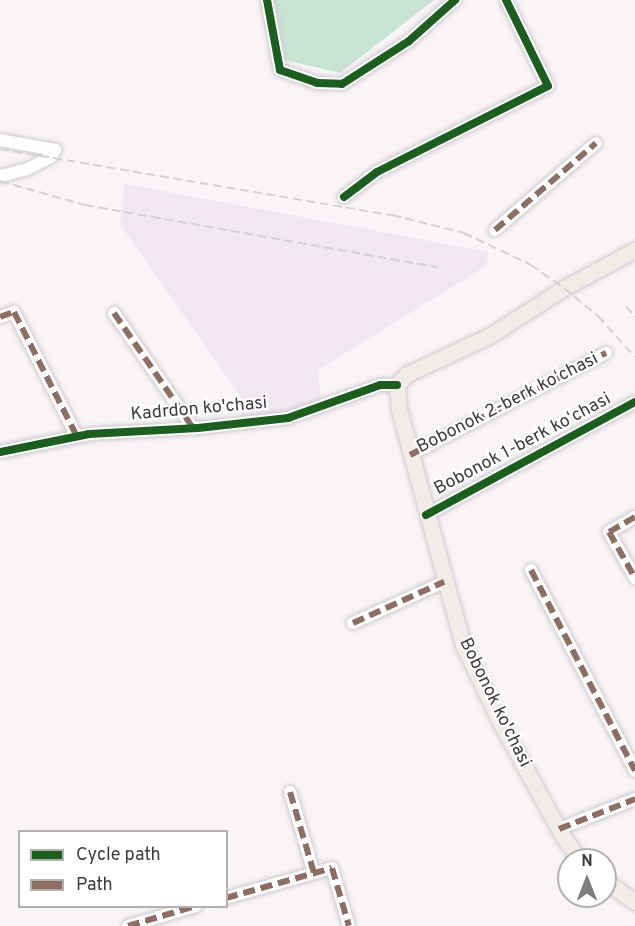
<!DOCTYPE html>
<meta charset="utf-8">
<style>
body{margin:0}
#map{position:relative;width:635px;height:926px;overflow:hidden;background:#f8f4f8;font-family:Overpass,sans-serif}
div>[style]{position:absolute}
[style*='--x']{left:calc(var(--x)*1px);top:calc(var(--y)*1px);width:calc(var(--w)*1px);rotate:calc(var(--a)*1deg)}
.built>*{inset:0;background:#f1e7f1}
.green>*{inset:0;background:#c8e2d4}
.roads{filter:drop-shadow(0 0 2px #cecbce) drop-shadow(0 0 2px #cecbce)}
.minor>*{height:12px;margin:-6px;padding:0 6px;transform-origin:6px;border-radius:6px;background:#fefdfe}
.major>*{height:15px;margin:-7.5px;padding:0 7.5px;transform-origin:7.5px;border-radius:7.5px;background:#f3ebe8}
.rail>*{height:2px;margin-top:-1px;transform-origin:0;background:repeating-linear-gradient(90deg,#d3d2d3 0 9px,transparent 0 13.5px)}
.quiet>*{height:6px;margin-top:-3px;transform-origin:0;background:repeating-linear-gradient(90deg,#8d6e63 0 12px,transparent 0 18px)}
.cycleway>*{height:8px;margin:-4px;padding:0 4px;transform-origin:4px;border-radius:4px;background:#1b5e20}
span{translate:-50% -50%;white-space:nowrap;text-align:center;line-height:1.15;-webkit-text-stroke:4.5px #fff;paint-order:stroke}
.street-label{font-size:18px;color:#3e3b3e}
.legend{position:absolute;left:18px;top:830px;width:210px;height:78px;box-sizing:border-box;background:#fff;border:2px solid #b2b1b2;margin:0;padding:8px 10px;list-style:none;font-size:18px;color:#3e3b3e}
.legend li{display:flex;align-items:center;gap:12px;height:30px}
.legend b{width:30px;border:2px solid #b2b1b2}
.north{position:absolute;left:557px;top:848px;width:60px;height:60px;box-sizing:border-box;background:#fff;border:2px solid #b2b1b2;border-radius:50%;rotate:0deg;font-size:16px;font-weight:700;line-height:24px;text-align:center;color:#3e3b3e}
.north::after{content:'';display:block;margin:auto;width:21px;height:27px;background:#7f7c7f;clip-path:polygon(50% 0,100% 100%,50% 72%,0 100%)}
</style>
<div id="map">
<div class="built">
<i style="clip-path:polygon(125px 184px,489px 252px,486px 266px,318px 370px,321px 401px,287px 414px,242px 417px,238px 393px,120px 224px)"></i>
</div>
<div class="green">
<i style="clip-path:polygon(274px 0,434px 0,340px 73px,285px 60px)"></i>
</div>
<div class="roads">
<div class="minor">
<i style="--x:267;--y:0;--w:71;--a:79.5"></i>
<i style="--x:280;--y:70;--w:39;--a:19"></i>
<i style="--x:317;--y:83;--w:25;--a:2"></i>
<i style="--x:342;--y:84;--w:80;--a:-32.7"></i>
<i style="--x:409;--y:41;--w:62;--a:-41.7"></i>
<i style="--x:0;--y:140;--w:56;--a:10.3"></i>
<i style="--x:55;--y:150;--w:8;--a:120"></i>
<i style="--x:51;--y:157;--w:27;--a:153"></i>
<i style="--x:27;--y:169;--w:28;--a:165"></i>
<i style="--x:344;--y:197;--w:41;--a:-37.1"></i>
<i style="--x:377;--y:172;--w:191;--a:-26.7"></i>
<i style="--x:548;--y:86;--w:96;--a:-116"></i>
<i style="--x:495;--y:230;--w:133;--a:-40.7"></i>
<i style="--x:114;--y:313;--w:140;--a:55.5"></i>
<i style="--x:0;--y:317;--w:15;--a:-20"></i>
<i style="--x:14;--y:312;--w:138;--a:63.2"></i>
<i style="--x:0;--y:452;--w:91;--a:-11.4"></i>
<i style="--x:89;--y:434;--w:109;--a:-3.2"></i>
<i style="--x:198;--y:428;--w:91;--a:-6.3"></i>
<i style="--x:288;--y:418;--w:98;--a:-19.7"></i>
<i style="--x:380;--y:385;--w:17;--a:0"></i>
<i style="--x:410;--y:455;--w:221;--a:-27.5"></i>
<i style="--x:426;--y:515;--w:238;--a:-28.4"></i>
<i style="--x:635;--y:517;--w:30;--a:150"></i>
<i style="--x:609;--y:532;--w:53;--a:60.5"></i>
<i style="--x:531;--y:570;--w:226;--a:62.6"></i>
<i style="--x:353;--y:623;--w:100;--a:-24.3"></i>
<i style="--x:290;--y:792;--w:84;--a:73.5"></i>
<i style="--x:559;--y:829;--w:82;--a:-21.5"></i>
<i style="--x:226;--y:898;--w:110;--a:-15.8"></i>
<i style="--x:332;--y:868;--w:60;--a:73.7"></i>
<i style="--x:128;--y:926;--w:71;--a:-16.4"></i>
</div>
<div class="major">
<i style="--x:580;--y:860;--w:31;--a:-126"></i>
<i style="--x:562;--y:835;--w:127;--a:-118.8"></i>
<i style="--x:501;--y:724;--w:88;--a:-115.7"></i>
<i style="--x:463;--y:645;--w:245;--a:-105.2"></i>
<i style="--x:399;--y:409;--w:24;--a:-95"></i>
<i style="--x:397;--y:385;--w:15;--a:-48"></i>
<i style="--x:407;--y:374;--w:90;--a:-24.9"></i>
<i style="--x:489;--y:336;--w:89;--a:-32.6"></i>
<i style="--x:564;--y:288;--w:81;--a:-28.2"></i>
<i style="--x:605;--y:881;--w:37;--a:35"></i>
</div>
</div>
<div class="rail">
<i style="--x:0;--y:149;--w:398;--a:9.6"></i>
<i style="--x:392;--y:215;--w:74;--a:14"></i>
<i style="--x:464;--y:233;--w:74;--a:25.5"></i>
<i style="--x:531;--y:265;--w:40;--a:34.9"></i>
<i style="--x:564;--y:288;--w:44;--a:39.5"></i>
<i style="--x:598;--y:316;--w:55;--a:47.9"></i>
<i style="--x:0;--y:181;--w:88;--a:15.8"></i>
<i style="--x:85;--y:205;--w:358;--a:10"></i>
<i style="--x:626;--y:306;--w:14;--a:51"></i>
</div>
<div class="quiet">
<i style="--x:495;--y:230;--w:133;--a:-40.7"></i>
<i style="--x:114;--y:313;--w:140;--a:55.5"></i>
<i style="--x:0;--y:317;--w:15;--a:-20"></i>
<i style="--x:14;--y:312;--w:138;--a:63.2"></i>
<i style="--x:410;--y:455;--w:221;--a:-27.5"></i>
<i style="--x:635;--y:517;--w:30;--a:150"></i>
<i style="--x:609;--y:532;--w:53;--a:60.5"></i>
<i style="--x:531;--y:570;--w:226;--a:62.6"></i>
<i style="--x:353;--y:623;--w:100;--a:-24.3"></i>
<i style="--x:290;--y:792;--w:84;--a:73.5"></i>
<i style="--x:559;--y:829;--w:82;--a:-21.5"></i>
<i style="--x:226;--y:898;--w:110;--a:-15.8"></i>
<i style="--x:332;--y:868;--w:60;--a:73.7"></i>
<i style="--x:128;--y:926;--w:71;--a:-16.4"></i>
</div>
<div class="cycleway">
<i style="--x:267;--y:0;--w:71;--a:79.5"></i>
<i style="--x:280;--y:70;--w:39;--a:19"></i>
<i style="--x:317;--y:83;--w:25;--a:2"></i>
<i style="--x:342;--y:84;--w:80;--a:-32.7"></i>
<i style="--x:409;--y:41;--w:62;--a:-41.7"></i>
<i style="--x:344;--y:197;--w:41;--a:-37.1"></i>
<i style="--x:377;--y:172;--w:191;--a:-26.7"></i>
<i style="--x:548;--y:86;--w:96;--a:-116"></i>
<i style="--x:0;--y:452;--w:91;--a:-11.4"></i>
<i style="--x:89;--y:434;--w:109;--a:-3.2"></i>
<i style="--x:198;--y:428;--w:91;--a:-6.3"></i>
<i style="--x:288;--y:418;--w:98;--a:-19.7"></i>
<i style="--x:380;--y:385;--w:17;--a:0"></i>
<i style="--x:426;--y:515;--w:238;--a:-28.4"></i>
</div>
<div class="street-label">
<span style="left:508px;top:404px;rotate:-27deg">Bobonok 2-berk koʻchasi</span>
<span style="left:199px;top:410px;rotate:-5deg">Kadrdon ko'chasi</span>
<span style="left:523px;top:445px;rotate:-28deg">Bobonok 1-berk koʻchasi</span>
<span style="left:494px;top:703px;rotate:64deg">Bobonok ko'chasi</span>
</div>
<ul class="legend">
<li><b style="height:8px;background:#1b5e20"></b>Cycle path</li>
<li><b style="height:8px;background:#8d6e63"></b>Path</li>
</ul>
<div class="north">N</div>
</div>
